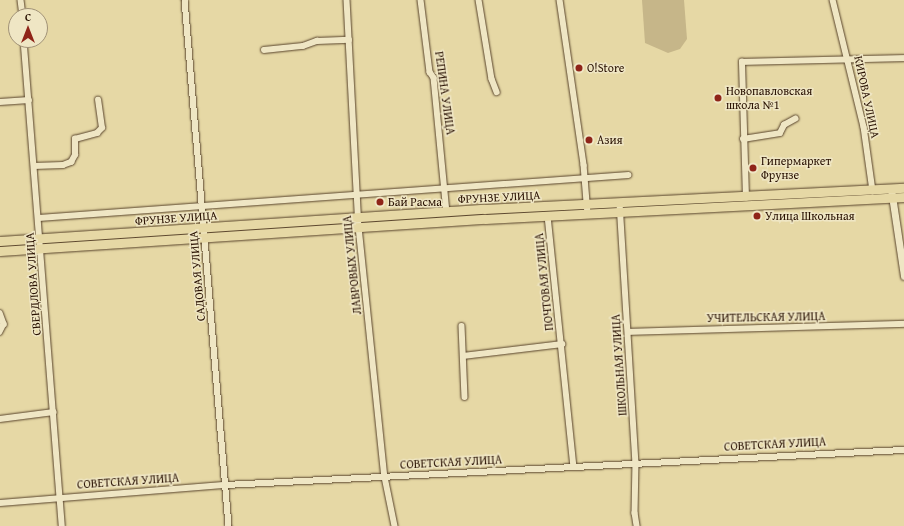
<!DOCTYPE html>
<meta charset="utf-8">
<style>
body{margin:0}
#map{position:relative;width:904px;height:526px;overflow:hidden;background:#e6d8a5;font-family:"Gentium Book Plus",serif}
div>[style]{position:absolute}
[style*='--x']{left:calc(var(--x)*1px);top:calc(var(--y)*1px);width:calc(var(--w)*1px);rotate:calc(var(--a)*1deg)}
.green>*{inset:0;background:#c6b689}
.roads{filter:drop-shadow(0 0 1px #58432b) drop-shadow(0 0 1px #58432b)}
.minor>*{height:5.5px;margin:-2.75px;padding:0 2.75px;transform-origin:2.75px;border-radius:2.75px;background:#efe6c4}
.tertiary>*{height:7px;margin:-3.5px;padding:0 3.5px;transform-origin:3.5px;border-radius:3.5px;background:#efe6c4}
.primary>*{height:9px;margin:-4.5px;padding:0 4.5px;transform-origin:4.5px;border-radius:4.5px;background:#e6d8a5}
.dots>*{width:11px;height:11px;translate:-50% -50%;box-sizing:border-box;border:2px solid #efe6c4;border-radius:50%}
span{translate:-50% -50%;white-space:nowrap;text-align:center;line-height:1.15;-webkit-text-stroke:3px #efe6c4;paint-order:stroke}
.poi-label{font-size:12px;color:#291102}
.left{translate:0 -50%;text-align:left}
.street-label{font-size:12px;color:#291102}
.north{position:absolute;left:8px;top:8px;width:40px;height:40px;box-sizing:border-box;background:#efe6c4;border:1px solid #a09176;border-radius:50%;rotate:0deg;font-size:11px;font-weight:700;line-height:16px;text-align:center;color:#291102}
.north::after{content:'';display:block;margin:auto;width:14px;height:18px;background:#8f2418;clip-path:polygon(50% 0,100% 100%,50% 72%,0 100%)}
</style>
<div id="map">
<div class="green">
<i style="clip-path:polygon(642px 0,684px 0,687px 39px,680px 49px,668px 53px,645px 43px)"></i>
</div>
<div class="roads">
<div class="minor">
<i style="--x:21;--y:0;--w:16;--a:83"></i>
<i style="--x:185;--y:0;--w:528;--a:85.22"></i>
<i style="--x:347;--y:0;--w:227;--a:87"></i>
<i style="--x:359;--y:227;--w:251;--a:84.1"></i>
<i style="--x:385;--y:477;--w:50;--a:78.5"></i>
<i style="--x:421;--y:0;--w:73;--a:82.9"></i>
<i style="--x:430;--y:72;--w:7;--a:56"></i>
<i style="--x:434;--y:78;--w:135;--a:84.5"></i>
<i style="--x:479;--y:0;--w:80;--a:80.7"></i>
<i style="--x:492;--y:79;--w:14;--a:69"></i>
<i style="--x:560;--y:0;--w:167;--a:81.7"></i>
<i style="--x:584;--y:165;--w:50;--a:85.4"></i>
<i style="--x:833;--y:0;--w:131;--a:76.3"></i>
<i style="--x:864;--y:127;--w:65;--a:82"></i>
<i style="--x:24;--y:40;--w:487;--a:85.5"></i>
<i style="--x:264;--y:50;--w:39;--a:-6"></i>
<i style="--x:303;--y:46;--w:15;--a:-20"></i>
<i style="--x:317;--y:41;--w:32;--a:-2"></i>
<i style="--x:0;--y:102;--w:29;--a:-4"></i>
<i style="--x:743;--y:139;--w:37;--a:-9"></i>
<i style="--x:780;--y:133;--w:9;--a:-63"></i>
<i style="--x:784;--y:125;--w:13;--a:-29"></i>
<i style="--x:34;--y:166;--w:29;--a:-2"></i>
<i style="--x:63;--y:165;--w:9;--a:-21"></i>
<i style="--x:71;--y:162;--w:8;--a:-60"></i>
<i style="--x:75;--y:155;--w:16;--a:-90"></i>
<i style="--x:75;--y:139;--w:23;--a:-15"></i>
<i style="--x:97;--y:133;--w:7;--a:-45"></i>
<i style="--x:102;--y:128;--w:28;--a:-98"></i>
<i style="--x:746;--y:198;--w:136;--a:-91.7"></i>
<i style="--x:742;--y:62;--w:162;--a:-1.4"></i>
<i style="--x:620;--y:203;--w:259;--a:86.5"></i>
<i style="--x:636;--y:462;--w:51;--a:91.1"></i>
<i style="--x:635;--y:513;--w:13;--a:81"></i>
<i style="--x:548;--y:216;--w:251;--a:84.1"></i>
<i style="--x:39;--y:218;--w:591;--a:-4.18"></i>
<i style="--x:0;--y:313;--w:12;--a:70"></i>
<i style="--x:4;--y:324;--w:9;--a:117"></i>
<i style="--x:462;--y:326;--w:71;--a:87.6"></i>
<i style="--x:628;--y:332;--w:276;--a:-1.7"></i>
<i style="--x:463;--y:356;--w:100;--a:-6.9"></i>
<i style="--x:0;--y:419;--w:54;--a:-7.4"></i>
<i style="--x:0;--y:503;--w:227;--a:-4.6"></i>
<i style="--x:226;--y:485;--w:679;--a:-2.96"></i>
</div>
<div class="tertiary">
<i style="--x:891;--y:189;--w:88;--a:81.5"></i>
</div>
<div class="primary">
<i style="--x:0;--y:241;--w:485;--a:-3.8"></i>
<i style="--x:484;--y:209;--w:421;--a:-2.9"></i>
<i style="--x:0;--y:251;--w:486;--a:-3.8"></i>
<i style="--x:485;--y:219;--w:420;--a:-3"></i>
</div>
</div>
<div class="dots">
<i style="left:579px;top:68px;background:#8f2418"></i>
<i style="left:718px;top:98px;background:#8f2418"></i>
<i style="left:589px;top:140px;background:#8f2418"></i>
<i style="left:753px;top:168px;background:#8f2418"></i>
<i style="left:380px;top:202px;background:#8f2418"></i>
<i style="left:757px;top:216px;background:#8f2418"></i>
</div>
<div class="poi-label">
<span class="left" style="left:587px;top:68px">O!Store</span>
<span class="left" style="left:726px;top:98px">Новопавловская<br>школа №1</span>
<span class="left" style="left:597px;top:140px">Азия</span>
<span class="left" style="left:761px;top:168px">Гипермаркет<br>Фрунзе</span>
<span class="left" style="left:388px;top:202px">Бай Расма</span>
<span class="left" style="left:765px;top:216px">Улица Школьная</span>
</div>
<div class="street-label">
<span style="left:445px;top:93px;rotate:82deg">РЕПИНА УЛИЦА</span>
<span style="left:867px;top:97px;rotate:78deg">КИРОВА УЛИЦА</span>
<span style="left:499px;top:197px;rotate:-3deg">ФРУНЗЕ УЛИЦА</span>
<span style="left:176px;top:218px;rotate:-4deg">ФРУНЗЕ УЛИЦА</span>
<span style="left:352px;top:265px;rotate:-96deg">ЛАВРОВЫХ УЛИЦА</span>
<span style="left:197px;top:276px;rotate:-95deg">САДОВАЯ УЛИЦА</span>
<span style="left:544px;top:282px;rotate:-96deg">ПОЧТОВАЯ УЛИЦА</span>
<span style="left:33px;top:284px;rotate:-94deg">СВЕРДЛОВА УЛИЦА</span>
<span style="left:766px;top:317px;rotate:-1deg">УЧИТЕЛЬСКАЯ УЛИЦА</span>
<span style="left:619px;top:365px;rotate:-94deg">ШКОЛЬНАЯ УЛИЦА</span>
<span style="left:775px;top:444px;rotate:-3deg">СОВЕТСКАЯ УЛИЦА</span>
<span style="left:451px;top:462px;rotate:-3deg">СОВЕТСКАЯ УЛИЦА</span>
<span style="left:128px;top:481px;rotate:-4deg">СОВЕТСКАЯ УЛИЦА</span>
</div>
<div class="north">С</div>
</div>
